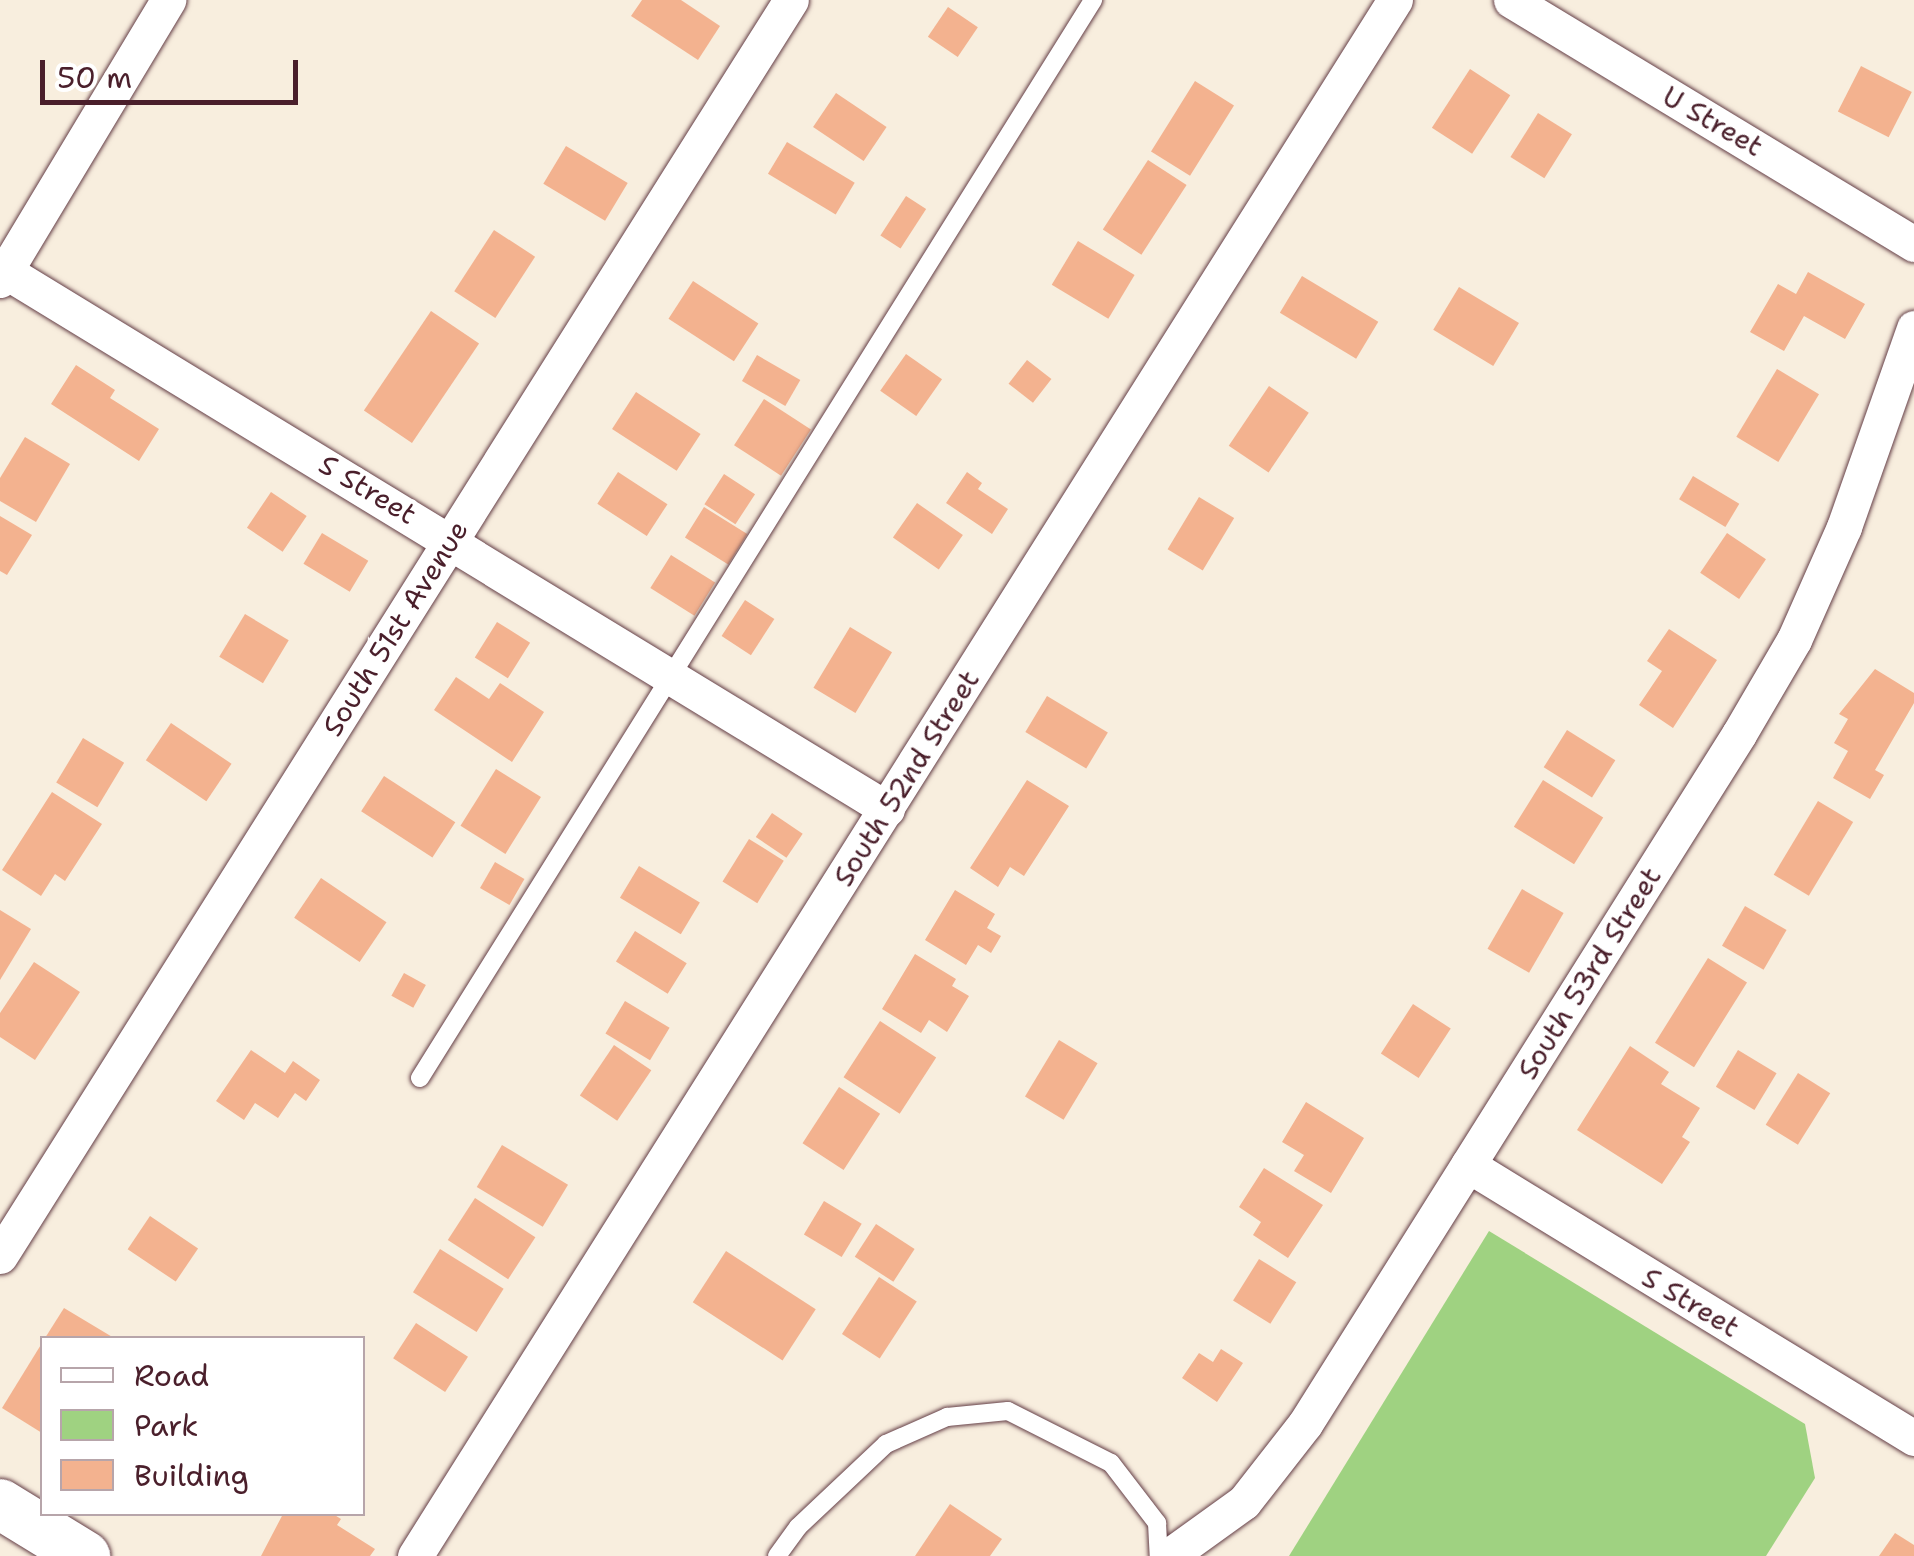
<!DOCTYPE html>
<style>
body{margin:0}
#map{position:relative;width:1914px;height:1556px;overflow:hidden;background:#f8eede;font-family:"Shantell Sans",sans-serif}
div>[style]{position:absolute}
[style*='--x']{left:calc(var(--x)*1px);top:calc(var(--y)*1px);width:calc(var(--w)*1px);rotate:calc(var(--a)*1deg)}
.green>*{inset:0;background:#9fd281}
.building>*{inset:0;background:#f3b28f;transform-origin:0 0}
.roads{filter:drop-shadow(0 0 2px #643e46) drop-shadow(0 0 2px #643e46)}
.service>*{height:18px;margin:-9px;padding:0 9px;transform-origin:9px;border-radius:9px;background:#fff}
.minor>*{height:35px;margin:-17.5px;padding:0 17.5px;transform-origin:17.5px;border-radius:17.5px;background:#fff}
.secondary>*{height:50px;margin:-25px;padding:0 25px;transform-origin:25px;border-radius:25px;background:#fff}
span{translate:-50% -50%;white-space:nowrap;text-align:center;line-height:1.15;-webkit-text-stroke:9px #fff;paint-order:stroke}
.street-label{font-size:28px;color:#4a1f2b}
.legend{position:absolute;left:40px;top:1336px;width:325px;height:180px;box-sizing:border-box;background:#fff;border:2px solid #b7a5aa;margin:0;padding:12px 18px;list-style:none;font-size:30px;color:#4a1f2b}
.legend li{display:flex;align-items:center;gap:20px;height:50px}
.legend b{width:50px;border:2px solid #b7a5aa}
.scale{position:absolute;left:40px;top:60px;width:258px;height:45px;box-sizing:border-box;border:5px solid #4a1f2b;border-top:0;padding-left:12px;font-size:30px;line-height:35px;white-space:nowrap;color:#4a1f2b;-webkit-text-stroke:8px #fff;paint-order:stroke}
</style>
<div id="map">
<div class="green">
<i style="clip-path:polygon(1489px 1231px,1805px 1424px,1815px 1478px,1766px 1556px,1289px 1556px)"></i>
</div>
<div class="building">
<i style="clip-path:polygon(642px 0,681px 0,720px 26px,698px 60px,631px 16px)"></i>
<i style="left:948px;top:7px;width:36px;height:36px;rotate:34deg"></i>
<i style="left:1861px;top:66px;width:57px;height:51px;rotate:27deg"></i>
<i style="left:1470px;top:69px;width:48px;height:70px;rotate:33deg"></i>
<i style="left:1195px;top:81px;width:46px;height:83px;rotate:32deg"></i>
<i style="left:836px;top:93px;width:61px;height:41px;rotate:34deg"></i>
<i style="left:1538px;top:113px;width:40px;height:52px;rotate:32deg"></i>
<i style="left:787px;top:142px;width:79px;height:37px;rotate:31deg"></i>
<i style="left:566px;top:146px;width:72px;height:44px;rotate:31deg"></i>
<i style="left:1148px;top:160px;width:46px;height:83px;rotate:33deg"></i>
<i style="left:906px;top:196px;width:24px;height:47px;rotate:33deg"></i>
<i style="left:494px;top:230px;width:49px;height:73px;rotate:33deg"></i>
<i style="left:1078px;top:241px;width:66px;height:51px;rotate:31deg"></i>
<i style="clip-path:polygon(1808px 272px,1865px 304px,1845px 339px,1804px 316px,1784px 351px,1750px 332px,1778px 284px,1796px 294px)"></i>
<i style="left:1302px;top:276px;width:89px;height:43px;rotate:31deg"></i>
<i style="left:693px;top:281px;width:78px;height:45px;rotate:33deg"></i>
<i style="left:1459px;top:287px;width:70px;height:50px;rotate:31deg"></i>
<i style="left:431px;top:311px;width:58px;height:120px;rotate:34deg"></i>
<i style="left:906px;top:354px;width:44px;height:45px;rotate:35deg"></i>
<i style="left:757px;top:355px;width:50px;height:30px;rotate:30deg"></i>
<i style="left:1027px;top:360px;width:31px;height:30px;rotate:38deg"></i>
<i style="clip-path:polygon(76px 365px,115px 390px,110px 398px,159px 429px,139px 461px,51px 404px)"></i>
<i style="left:1777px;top:369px;width:49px;height:79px;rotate:31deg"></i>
<i style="left:1269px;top:386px;width:48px;height:72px;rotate:34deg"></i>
<i style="left:636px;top:392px;width:77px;height:44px;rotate:33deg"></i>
<i style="left:764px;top:399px;width:56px;height:55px;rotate:33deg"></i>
<i style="clip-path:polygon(25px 437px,70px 464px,36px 522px,0 501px,0 478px)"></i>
<i style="left:618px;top:472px;width:59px;height:38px;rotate:33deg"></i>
<i style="clip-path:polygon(967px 472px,982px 483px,978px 489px,1008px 509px,992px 534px,946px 503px)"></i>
<i style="left:724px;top:474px;width:37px;height:36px;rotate:33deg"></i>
<i style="left:1693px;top:476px;width:54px;height:27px;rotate:31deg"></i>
<i style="left:271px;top:492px;width:43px;height:43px;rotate:34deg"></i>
<i style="left:1199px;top:497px;width:41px;height:61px;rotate:31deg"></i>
<i style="left:917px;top:503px;width:56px;height:42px;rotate:35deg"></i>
<i style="left:704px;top:507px;width:51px;height:36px;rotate:32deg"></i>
<i style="clip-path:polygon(0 516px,32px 535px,7px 575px,0 571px)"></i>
<i style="left:322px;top:533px;width:54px;height:36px;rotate:31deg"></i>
<i style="left:1727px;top:533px;width:47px;height:48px;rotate:34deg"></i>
<i style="left:671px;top:555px;width:52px;height:39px;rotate:32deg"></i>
<i style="left:745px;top:600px;width:35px;height:43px;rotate:33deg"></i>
<i style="left:245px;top:614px;width:51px;height:50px;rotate:31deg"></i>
<i style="left:497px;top:622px;width:39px;height:42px;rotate:32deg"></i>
<i style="left:850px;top:627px;width:49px;height:71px;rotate:31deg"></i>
<i style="clip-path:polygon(1669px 629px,1717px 660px,1673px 728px,1639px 705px,1662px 671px,1647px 661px)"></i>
<i style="clip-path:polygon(1875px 669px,1914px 693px,1914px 703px,1875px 770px,1884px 775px,1870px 799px,1833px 778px,1848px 751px,1834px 743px,1848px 719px,1839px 714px)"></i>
<i style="clip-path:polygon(456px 677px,489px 699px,500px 683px,544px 712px,512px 762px,434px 710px)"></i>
<i style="left:1047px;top:696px;width:71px;height:42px;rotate:31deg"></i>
<i style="left:171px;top:723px;width:73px;height:45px;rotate:34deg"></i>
<i style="left:1567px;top:730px;width:57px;height:44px;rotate:32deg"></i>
<i style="left:83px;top:738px;width:48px;height:52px;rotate:31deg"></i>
<i style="left:496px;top:769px;width:53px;height:67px;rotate:32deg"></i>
<i style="left:384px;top:776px;width:85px;height:42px;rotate:33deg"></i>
<i style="clip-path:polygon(1027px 780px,1069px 806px,1024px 876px,1010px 867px,998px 887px,970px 868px)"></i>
<i style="left:1543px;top:780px;width:71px;height:55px;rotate:32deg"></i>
<i style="clip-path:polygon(52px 792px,102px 824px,65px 881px,55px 874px,41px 896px,2px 870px)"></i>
<i style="left:1818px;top:801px;width:41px;height:86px;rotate:31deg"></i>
<i style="left:772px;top:813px;width:37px;height:29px;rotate:34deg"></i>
<i style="left:749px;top:839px;width:41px;height:50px;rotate:32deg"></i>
<i style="left:495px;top:862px;width:34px;height:30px;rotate:30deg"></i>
<i style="left:639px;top:866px;width:71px;height:37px;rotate:31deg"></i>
<i style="left:321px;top:878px;width:79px;height:48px;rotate:34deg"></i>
<i style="left:1522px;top:889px;width:48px;height:69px;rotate:30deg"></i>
<i style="clip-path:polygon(955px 890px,995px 914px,987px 928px,1001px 936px,991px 953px,978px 945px,966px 965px,925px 940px)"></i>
<i style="left:1745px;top:906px;width:48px;height:46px;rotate:30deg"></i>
<i style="clip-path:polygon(0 910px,31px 929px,0 980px)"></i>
<i style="left:635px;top:931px;width:61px;height:36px;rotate:32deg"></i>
<i style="clip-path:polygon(915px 954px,956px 979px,952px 986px,969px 996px,947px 1032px,929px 1020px,921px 1033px,882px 1009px)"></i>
<i style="left:1708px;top:958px;width:46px;height:100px;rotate:32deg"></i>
<i style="clip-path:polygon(34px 962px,80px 992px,35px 1060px,0 1037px,0 1013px)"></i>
<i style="left:404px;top:973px;width:25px;height:26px;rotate:29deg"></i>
<i style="left:625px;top:1001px;width:52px;height:38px;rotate:31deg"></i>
<i style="left:1413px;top:1004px;width:45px;height:59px;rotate:33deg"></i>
<i style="left:880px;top:1021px;width:67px;height:67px;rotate:33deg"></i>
<i style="left:1059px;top:1040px;width:45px;height:66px;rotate:31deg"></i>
<i style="left:614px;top:1045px;width:45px;height:61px;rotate:34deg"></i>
<i style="clip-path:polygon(1630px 1046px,1669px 1072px,1661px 1084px,1700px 1108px,1682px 1137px,1690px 1142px,1662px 1184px,1577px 1130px)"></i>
<i style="clip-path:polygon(251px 1050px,285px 1073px,293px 1061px,320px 1080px,306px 1101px,295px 1093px,278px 1118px,255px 1103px,244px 1120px,216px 1101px)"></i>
<i style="left:1738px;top:1050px;width:45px;height:43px;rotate:31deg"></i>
<i style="left:1798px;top:1073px;width:38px;height:61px;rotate:32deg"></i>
<i style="left:839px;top:1087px;width:49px;height:67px;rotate:33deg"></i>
<i style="clip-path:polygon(1306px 1102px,1364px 1138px,1331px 1193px,1294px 1171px,1304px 1155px,1282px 1142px)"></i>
<i style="left:502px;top:1145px;width:77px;height:49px;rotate:31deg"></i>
<i style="clip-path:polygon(1264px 1168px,1323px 1205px,1288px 1258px,1253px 1235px,1261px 1222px,1239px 1207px)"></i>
<i style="left:475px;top:1198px;width:72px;height:50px;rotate:33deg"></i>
<i style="left:824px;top:1201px;width:44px;height:39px;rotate:31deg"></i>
<i style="left:150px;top:1216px;width:58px;height:40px;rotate:34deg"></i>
<i style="left:876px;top:1224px;width:46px;height:39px;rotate:33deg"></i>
<i style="left:440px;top:1249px;width:75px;height:51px;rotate:32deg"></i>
<i style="left:726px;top:1251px;width:107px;height:61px;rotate:33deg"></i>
<i style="left:1259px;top:1259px;width:44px;height:49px;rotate:32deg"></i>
<i style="left:879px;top:1277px;width:45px;height:68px;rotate:33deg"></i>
<i style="clip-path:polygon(64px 1308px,114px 1338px,45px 1338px)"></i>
<i style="left:416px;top:1323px;width:62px;height:42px;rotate:33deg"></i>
<i style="clip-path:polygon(42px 1343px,42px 1433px,2px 1408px)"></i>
<i style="clip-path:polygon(1221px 1349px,1243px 1363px,1217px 1402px,1182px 1378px,1199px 1353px,1213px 1362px)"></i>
<i style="clip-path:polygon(950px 1504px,1002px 1539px,990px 1556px,915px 1556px)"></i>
<i style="clip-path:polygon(283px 1514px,333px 1514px,341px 1519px,337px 1525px,375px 1549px,370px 1556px,261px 1556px)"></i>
<i style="clip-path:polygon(1895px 1533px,1914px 1545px,1914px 1556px,1879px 1556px)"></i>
</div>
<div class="roads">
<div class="service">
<i style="--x:420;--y:1078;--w:1271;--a:-58.02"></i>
<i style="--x:777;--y:1556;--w:36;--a:-54"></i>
<i style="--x:798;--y:1527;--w:121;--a:-43.3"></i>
<i style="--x:886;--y:1444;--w:67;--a:-23.9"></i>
<i style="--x:947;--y:1417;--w:61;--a:-5.6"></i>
<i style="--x:1008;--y:1411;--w:115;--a:26.8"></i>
<i style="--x:1111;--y:1463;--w:76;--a:52.5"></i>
<i style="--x:1157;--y:1523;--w:33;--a:87"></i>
</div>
<div class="minor">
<i style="--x:1511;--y:0;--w:471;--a:31.2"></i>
<i style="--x:0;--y:268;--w:1039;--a:31.38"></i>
<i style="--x:0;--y:280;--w:327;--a:-59"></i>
<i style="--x:1468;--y:1165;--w:523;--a:31.47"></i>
<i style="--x:0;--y:1256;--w:1484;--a:-57.8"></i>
<i style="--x:415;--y:1556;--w:1839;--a:-57.8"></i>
<i style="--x:1169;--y:1556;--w:92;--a:-35.8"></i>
<i style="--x:1244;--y:1502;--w:99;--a:-52"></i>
<i style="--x:1305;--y:1424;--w:815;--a:-57.83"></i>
<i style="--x:1739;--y:734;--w:109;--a:-59.7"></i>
<i style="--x:1794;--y:640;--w:124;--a:-66.1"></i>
<i style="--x:1844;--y:527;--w:211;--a:-70.6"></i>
</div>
<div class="secondary">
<i style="--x:0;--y:1504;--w:100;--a:31.5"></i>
</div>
</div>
<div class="street-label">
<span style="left:1713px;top:121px;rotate:30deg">U Street</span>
<span style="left:368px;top:489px;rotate:31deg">S Street</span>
<span style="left:395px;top:628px;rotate:-58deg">South 51st Avenue</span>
<span style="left:906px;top:778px;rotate:-58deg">South 52nd Street</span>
<span style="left:1589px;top:973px;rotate:-58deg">South 53rd Street</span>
<span style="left:1691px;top:1302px;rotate:31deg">S Street</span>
</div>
<ul class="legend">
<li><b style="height:12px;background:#fff"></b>Road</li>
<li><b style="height:28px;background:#9fd281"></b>Park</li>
<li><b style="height:28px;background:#f3b28f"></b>Building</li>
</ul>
<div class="scale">50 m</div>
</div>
